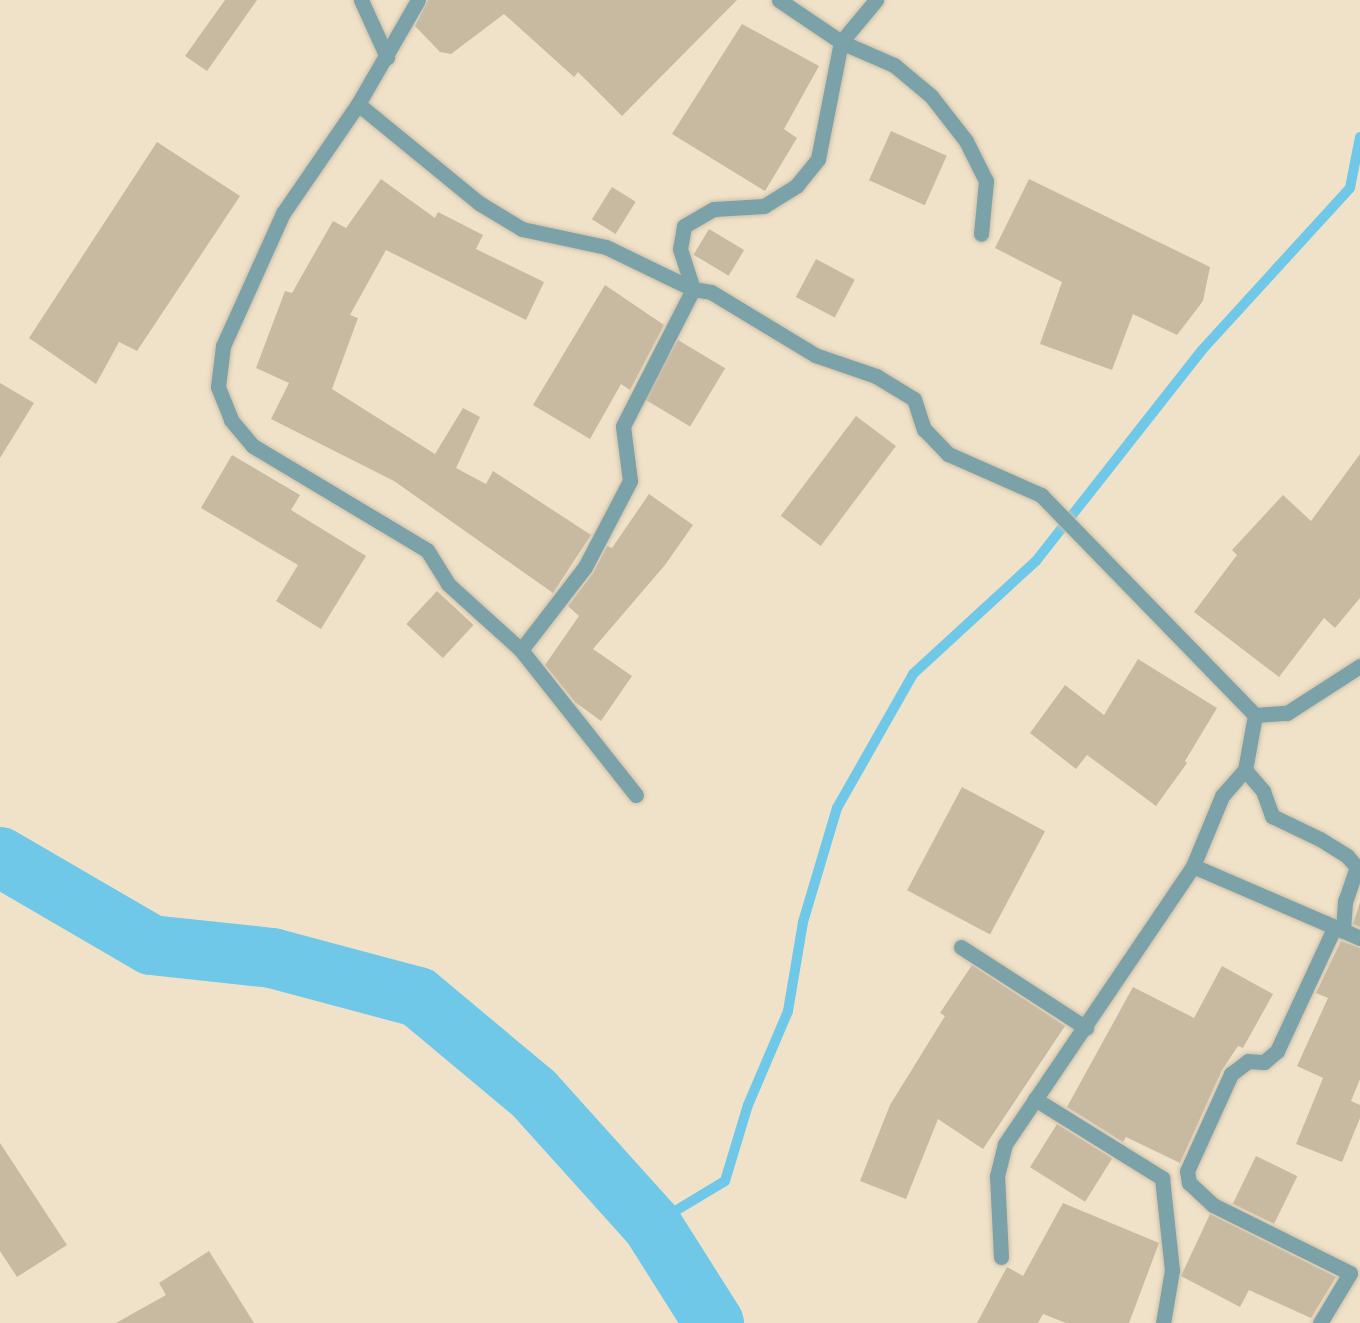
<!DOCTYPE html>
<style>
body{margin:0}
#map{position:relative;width:1360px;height:1323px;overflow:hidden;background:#f0e2c8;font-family:"Crimson Pro",serif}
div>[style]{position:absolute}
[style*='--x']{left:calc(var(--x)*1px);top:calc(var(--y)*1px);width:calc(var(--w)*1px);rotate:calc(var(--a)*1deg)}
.stream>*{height:10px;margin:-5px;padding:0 5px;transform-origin:5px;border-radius:5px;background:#6fc8e8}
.river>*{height:60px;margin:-30px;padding:0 30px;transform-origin:30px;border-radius:30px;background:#6fc8e8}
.building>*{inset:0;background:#c8baa1;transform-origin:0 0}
.roads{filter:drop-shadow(0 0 2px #ccc0a9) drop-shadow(0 0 2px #ccc0a9)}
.minor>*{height:15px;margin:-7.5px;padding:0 7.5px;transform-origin:7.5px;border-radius:7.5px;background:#7ba1a9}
span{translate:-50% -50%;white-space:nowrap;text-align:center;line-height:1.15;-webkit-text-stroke:4.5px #fff;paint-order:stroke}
</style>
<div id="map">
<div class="stream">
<i style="--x:652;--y:1225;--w:85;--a:-31.1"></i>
<i style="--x:725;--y:1181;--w:79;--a:-73.2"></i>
<i style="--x:748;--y:1105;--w:102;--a:-66.9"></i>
<i style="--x:788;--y:1011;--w:90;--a:-80.4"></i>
<i style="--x:803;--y:922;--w:119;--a:-73.4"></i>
<i style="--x:837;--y:808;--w:154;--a:-60.4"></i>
<i style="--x:913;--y:674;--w:167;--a:-42.6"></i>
<i style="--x:1036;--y:561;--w:268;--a:-51.8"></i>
<i style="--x:1202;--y:350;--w:219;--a:-47.6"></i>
<i style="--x:1350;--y:188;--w:52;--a:-78.9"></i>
</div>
<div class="river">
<i style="--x:0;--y:857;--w:175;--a:30.2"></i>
<i style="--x:151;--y:945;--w:122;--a:6.1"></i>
<i style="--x:272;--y:958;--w:151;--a:15"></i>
<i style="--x:418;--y:997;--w:151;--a:39.9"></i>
<i style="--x:534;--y:1094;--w:176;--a:48"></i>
<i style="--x:652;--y:1225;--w:116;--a:57.7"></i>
</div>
<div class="building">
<i style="clip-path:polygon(225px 0,257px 0,207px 71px,185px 56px)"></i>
<i style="clip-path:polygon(428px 0,737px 0,622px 116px,578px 72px,574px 77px,504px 14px,451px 54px,440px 52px,415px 26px)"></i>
<i style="clip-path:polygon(742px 24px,819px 66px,784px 129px,797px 138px,765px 191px,672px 134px)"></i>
<i style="left:891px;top:131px;width:61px;height:54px;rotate:24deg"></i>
<i style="clip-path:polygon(157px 142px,240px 196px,137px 351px,119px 342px,96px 384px,29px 338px)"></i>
<i style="clip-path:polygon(381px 179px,435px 218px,438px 212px,483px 235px,476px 249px,544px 282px,526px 320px,386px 250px,350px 315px,358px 318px,332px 389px,435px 454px,463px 408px,480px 417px,456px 468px,486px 484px,493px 471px,591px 535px,553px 593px,394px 481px,271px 419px,289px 383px,256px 368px,285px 291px,292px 293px,333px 221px,346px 228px)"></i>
<i style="clip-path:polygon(1029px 179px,1210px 267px,1203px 301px,1177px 335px,1133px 314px,1112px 370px,1040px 344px,1062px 282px,995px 248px)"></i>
<i style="left:612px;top:187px;width:28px;height:38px;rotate:32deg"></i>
<i style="left:709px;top:229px;width:41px;height:30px;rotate:31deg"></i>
<i style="left:816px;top:259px;width:44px;height:43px;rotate:28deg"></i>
<i style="clip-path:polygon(605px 285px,664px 325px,630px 390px,621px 384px,590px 439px,533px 405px)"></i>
<i style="left:678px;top:340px;width:55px;height:68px;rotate:31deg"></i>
<i style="clip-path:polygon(0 383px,34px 403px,0 458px)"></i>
<i style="left:856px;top:416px;width:50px;height:125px;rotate:37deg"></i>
<i style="clip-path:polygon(1360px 454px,1360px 598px,1335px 628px,1324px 618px,1279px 677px,1194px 612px,1237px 555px,1232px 550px,1283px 495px,1311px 521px)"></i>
<i style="clip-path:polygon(232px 455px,300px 495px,291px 510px,366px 556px,321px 629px,276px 601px,298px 565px,201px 508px)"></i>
<i style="clip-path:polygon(649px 494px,693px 525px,665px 565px,593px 649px,632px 676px,601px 721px,575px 702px,545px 665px,579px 616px,568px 606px,593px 573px,607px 546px,612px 548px)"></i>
<i style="left:437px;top:591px;width:50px;height:45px;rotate:43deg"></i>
<i style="clip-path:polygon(1138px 659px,1217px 708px,1185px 761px,1187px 763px,1156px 806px,1087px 755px,1076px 769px,1030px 733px,1065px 685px,1104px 715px)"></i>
<i style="left:962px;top:787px;width:94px;height:117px;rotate:28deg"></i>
<i style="clip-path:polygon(1360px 902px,1360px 927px,1353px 924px)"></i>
<i style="clip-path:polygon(1341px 941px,1360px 948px,1360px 1079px,1351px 1101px,1360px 1105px,1360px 1118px,1342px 1162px,1296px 1144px,1323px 1078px,1297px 1066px,1328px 998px,1316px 993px)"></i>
<i style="clip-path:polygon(972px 965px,1065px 1026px,983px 1149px,938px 1119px,906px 1199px,860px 1181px,890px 1105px,945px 1016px,940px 1013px)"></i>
<i style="clip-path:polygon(1222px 966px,1273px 994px,1243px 1048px,1238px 1046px,1222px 1070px,1180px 1163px,1126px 1137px,1123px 1142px,1067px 1107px,1133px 987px,1194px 1018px)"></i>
<i style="left:1057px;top:1124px;width:65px;height:51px;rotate:32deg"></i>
<i style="clip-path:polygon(0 1143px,67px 1245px,17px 1277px,0 1251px)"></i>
<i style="left:1256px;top:1156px;width:46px;height:53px;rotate:26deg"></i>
<i style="clip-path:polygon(1063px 1203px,1159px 1243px,1129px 1323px,1066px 1323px,1043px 1314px,1038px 1323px,977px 1323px,1007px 1267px,1023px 1276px)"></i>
<i style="clip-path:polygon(1210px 1214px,1336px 1277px,1311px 1318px,1249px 1290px,1240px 1307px,1181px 1276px)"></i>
<i style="clip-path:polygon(209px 1251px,254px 1323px,116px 1323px,166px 1295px,159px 1283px)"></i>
</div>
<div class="roads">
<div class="minor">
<i style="--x:361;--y:0;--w:63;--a:65.5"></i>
<i style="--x:418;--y:0;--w:120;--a:120"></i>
<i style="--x:358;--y:104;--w:132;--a:124.5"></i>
<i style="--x:283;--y:213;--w:146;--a:114.3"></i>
<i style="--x:223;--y:346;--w:41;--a:97"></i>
<i style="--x:218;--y:387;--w:35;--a:68"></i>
<i style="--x:231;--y:420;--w:34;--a:50"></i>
<i style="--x:253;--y:446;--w:203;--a:30.9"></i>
<i style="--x:427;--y:550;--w:40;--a:58"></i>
<i style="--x:448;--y:584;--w:98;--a:42.1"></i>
<i style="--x:521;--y:650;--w:185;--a:51.6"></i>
<i style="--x:779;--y:0;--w:75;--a:34.1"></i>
<i style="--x:841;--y:42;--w:58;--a:23.5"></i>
<i style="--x:894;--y:65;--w:48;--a:40"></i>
<i style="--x:931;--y:96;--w:57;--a:52.1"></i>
<i style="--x:966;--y:141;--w:45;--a:63.4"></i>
<i style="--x:986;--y:181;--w:53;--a:95.4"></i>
<i style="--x:358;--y:104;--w:156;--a:39.3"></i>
<i style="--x:479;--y:203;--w:50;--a:31.2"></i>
<i style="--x:522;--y:229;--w:86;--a:12.1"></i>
<i style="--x:606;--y:247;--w:97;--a:25.8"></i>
<i style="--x:693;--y:289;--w:18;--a:9"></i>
<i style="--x:711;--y:292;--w:122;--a:31.2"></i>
<i style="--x:815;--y:355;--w:65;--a:19"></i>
<i style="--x:876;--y:376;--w:44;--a:31.2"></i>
<i style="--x:914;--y:399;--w:32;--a:72"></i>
<i style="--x:924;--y:429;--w:35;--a:46"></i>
<i style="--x:948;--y:454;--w:102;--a:23.8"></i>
<i style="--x:1041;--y:495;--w:307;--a:45.8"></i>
<i style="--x:1255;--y:715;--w:32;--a:-4"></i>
<i style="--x:1287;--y:713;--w:87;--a:-32.8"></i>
<i style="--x:521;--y:650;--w:105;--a:-52.4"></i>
<i style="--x:585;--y:567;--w:97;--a:-62.4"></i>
<i style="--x:630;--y:481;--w:55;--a:-97.3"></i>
<i style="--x:623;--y:426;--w:154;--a:-62.9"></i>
<i style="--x:693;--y:289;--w:42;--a:-108"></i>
<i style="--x:680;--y:249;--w:23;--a:-80"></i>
<i style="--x:684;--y:226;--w:34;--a:-30"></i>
<i style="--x:714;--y:209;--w:50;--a:-3.4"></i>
<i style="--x:764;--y:206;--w:39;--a:-32"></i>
<i style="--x:797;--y:185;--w:33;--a:-51"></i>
<i style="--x:818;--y:159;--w:119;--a:-78.9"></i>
<i style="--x:841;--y:42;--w:55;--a:-50.2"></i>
<i style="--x:1245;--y:770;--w:28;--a:49"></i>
<i style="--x:1263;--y:791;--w:27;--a:70"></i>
<i style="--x:1272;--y:816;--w:53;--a:25.6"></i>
<i style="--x:1320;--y:839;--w:32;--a:32"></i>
<i style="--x:1347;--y:856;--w:15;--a:48"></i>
<i style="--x:1357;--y:867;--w:36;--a:109"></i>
<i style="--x:1345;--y:901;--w:30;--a:94"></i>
<i style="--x:1193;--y:866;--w:182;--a:23.3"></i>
<i style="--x:961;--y:947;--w:149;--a:32.9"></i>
<i style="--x:1035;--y:1099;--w:150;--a:31.9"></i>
<i style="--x:1162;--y:1178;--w:93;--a:83.8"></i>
<i style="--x:1172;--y:1270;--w:54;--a:99.6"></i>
<i style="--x:1001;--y:1257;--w:81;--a:-92.8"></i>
<i style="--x:997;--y:1176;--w:33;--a:-76"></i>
<i style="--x:1005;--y:1144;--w:336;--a:-55.9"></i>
<i style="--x:1193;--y:866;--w:76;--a:-67.5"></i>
<i style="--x:1222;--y:796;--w:35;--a:-49"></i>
<i style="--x:1245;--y:770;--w:56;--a:-79.7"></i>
<i style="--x:1320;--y:1323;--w:58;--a:-59"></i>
<i style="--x:1350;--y:1273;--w:153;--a:-153.6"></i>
<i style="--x:1213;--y:1205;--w:33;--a:-137"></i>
<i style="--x:1189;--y:1183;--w:12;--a:-99"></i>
<i style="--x:1187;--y:1171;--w:107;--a:-65.6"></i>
<i style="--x:1231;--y:1074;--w:21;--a:-37"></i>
<i style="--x:1248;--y:1061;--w:16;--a:4"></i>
<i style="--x:1264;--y:1062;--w:17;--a:-40"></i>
<i style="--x:1277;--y:1051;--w:136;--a:-65.1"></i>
</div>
</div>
</div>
